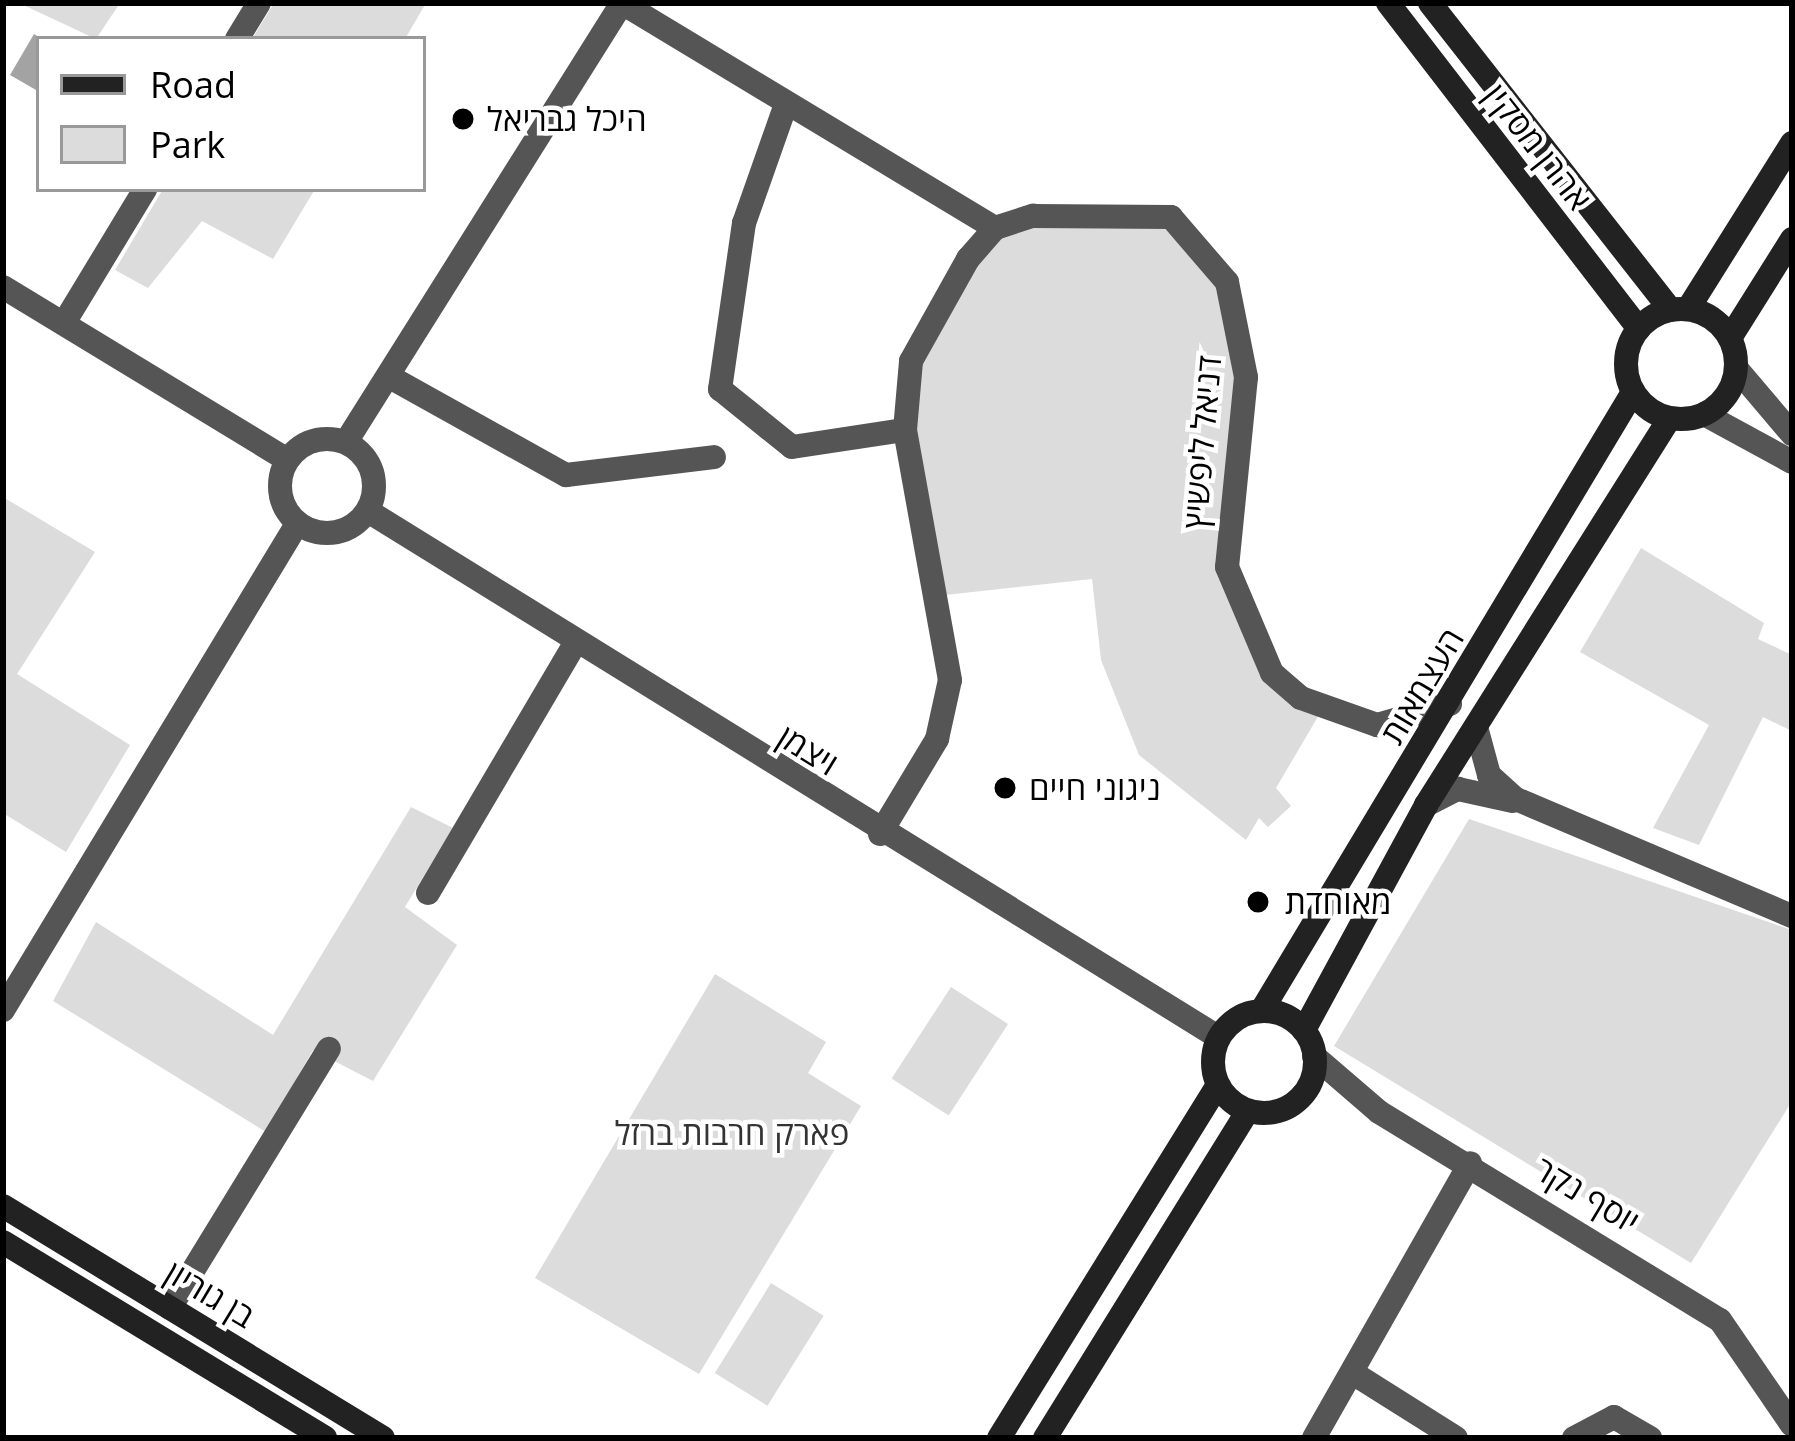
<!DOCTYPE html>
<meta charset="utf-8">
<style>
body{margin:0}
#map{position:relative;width:1795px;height:1441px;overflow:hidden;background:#fff;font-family:"Open Sans","Noto Sans Hebrew",sans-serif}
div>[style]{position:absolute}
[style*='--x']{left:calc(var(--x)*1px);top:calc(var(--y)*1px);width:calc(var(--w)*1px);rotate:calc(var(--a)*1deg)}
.green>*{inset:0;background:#dcdcdc;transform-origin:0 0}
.water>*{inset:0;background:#a3a3a3}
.street>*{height:24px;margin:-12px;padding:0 12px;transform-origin:12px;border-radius:12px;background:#555}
.street>.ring{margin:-12px;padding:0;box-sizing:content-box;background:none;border:24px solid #555;border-radius:50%}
.secondary>*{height:24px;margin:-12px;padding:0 12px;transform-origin:12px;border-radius:12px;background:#222}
.secondary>.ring{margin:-12px;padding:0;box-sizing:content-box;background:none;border:24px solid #222;border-radius:50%}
.dots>*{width:33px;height:33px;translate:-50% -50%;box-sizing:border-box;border:6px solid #fff;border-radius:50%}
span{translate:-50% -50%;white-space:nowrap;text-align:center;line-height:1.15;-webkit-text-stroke:9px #fff;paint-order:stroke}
.poi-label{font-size:33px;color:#000}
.left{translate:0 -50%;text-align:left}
.street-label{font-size:33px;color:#000}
.park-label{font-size:33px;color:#333}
.frame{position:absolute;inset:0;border:6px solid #000;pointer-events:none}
.legend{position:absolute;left:36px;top:36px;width:390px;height:156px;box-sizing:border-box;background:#fff;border:3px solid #999;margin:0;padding:15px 21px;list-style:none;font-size:36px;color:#000}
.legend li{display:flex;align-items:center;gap:24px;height:60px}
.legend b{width:60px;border:3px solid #999}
</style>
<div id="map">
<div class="green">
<i style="clip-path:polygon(19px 3px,120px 3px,96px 39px)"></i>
<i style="clip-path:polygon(274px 3px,426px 3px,405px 39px,252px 39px)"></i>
<i style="clip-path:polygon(163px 189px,315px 189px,273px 259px,202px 221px,148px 288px,115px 270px)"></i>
<i style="clip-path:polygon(1171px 217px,1241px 319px,1228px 489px,1247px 635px,1323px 708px,1276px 788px,1291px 806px,1268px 827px,1259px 818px,1246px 840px,1139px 755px,1101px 660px,1092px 579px,936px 596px,904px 394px,995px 228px)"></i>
<i style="clip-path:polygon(3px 497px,95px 552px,17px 674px,130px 745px,66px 852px,3px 813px)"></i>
<i style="clip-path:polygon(1641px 548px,1764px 623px,1758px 639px,1792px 655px,1792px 731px,1763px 717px,1699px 845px,1653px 828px,1709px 725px,1580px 652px)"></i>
<i style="clip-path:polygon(411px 807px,453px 828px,405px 907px,457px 945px,373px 1081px,313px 1050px,266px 1132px,53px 1001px,96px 922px,273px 1035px)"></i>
<i style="clip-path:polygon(1469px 819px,1792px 930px,1792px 1101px,1691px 1263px,1334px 1046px)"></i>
<i style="clip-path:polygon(715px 974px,826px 1042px,808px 1073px,861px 1106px,699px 1374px,535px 1278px)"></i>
<i style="left:951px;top:987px;width:68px;height:109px;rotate:33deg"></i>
<i style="left:771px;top:1283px;width:62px;height:106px;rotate:32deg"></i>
</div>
<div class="water">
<i style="clip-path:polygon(34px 34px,42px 39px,36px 90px,10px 75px)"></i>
</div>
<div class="street">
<i style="--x:622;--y:3;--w:436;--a:31.1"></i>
<i style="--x:237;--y:39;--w:42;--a:-58.6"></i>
<i style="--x:786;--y:104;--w:126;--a:109.4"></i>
<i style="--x:744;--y:223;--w:168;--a:98.2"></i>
<i style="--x:720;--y:389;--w:92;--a:38.9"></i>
<i style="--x:792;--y:447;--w:114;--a:-8.6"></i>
<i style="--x:3;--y:287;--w:333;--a:31.3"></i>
<i style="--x:64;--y:323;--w:157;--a:-58.8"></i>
<i style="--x:1736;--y:368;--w:87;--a:49.7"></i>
<i style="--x:388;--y:376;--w:204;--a:29.1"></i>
<i style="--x:566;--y:475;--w:149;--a:-6.9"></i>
<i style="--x:1704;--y:414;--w:100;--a:28.6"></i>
<i class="ring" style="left:280px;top:439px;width:70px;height:70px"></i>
<i style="--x:346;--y:442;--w:519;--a:-57.84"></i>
<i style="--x:368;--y:511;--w:1000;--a:31.75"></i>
<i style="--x:1476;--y:727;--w:50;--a:74.8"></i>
<i style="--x:1489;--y:775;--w:36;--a:42"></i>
<i style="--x:1516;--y:799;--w:300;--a:23"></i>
<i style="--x:1426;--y:805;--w:36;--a:-27"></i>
<i style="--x:1458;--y:789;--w:56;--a:12.3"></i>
<i style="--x:880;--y:834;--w:111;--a:-59"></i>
<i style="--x:937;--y:739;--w:60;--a:-77.6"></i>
<i style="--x:950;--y:680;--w:254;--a:-100.2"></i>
<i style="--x:905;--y:430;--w:69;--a:-85"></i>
<i style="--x:911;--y:361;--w:117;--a:-60.8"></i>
<i style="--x:968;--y:259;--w:41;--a:-48.9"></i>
<i style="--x:995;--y:228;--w:40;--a:-18"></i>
<i style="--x:1033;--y:216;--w:138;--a:0.4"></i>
<i style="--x:1171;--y:217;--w:86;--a:49.3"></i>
<i style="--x:1227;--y:282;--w:97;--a:78.7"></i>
<i style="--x:1246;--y:377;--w:191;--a:95.7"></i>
<i style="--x:1227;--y:567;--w:115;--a:67"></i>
<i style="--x:1272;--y:673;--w:38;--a:41"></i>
<i style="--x:1301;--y:698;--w:81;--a:19.6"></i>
<i style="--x:1377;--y:725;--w:76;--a:-16"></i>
<i style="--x:428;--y:893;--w:291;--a:-59.5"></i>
<i style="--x:3;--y:1010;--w:568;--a:-58.83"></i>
<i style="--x:1314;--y:1056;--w:86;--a:40.7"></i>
<i style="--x:1379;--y:1112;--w:399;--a:31.4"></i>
<i style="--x:1720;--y:1320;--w:127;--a:55.6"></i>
<i style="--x:170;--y:1308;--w:304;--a:-58.5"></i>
<i style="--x:1356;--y:1375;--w:118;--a:32.2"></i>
<i style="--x:1314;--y:1438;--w:316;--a:-60.4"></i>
<i style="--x:1574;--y:1438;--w:45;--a:-27.7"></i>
<i style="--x:1614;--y:1417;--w:42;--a:30.3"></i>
</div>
<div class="secondary">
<i style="--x:1388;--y:3;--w:411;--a:52.4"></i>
<i style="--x:1430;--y:3;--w:390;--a:51.9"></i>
<i style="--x:1688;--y:309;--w:196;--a:-57.9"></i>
<i class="ring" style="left:1626px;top:309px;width:86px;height:86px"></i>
<i style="--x:1730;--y:338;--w:117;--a:-57.9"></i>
<i style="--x:1262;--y:1010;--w:721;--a:-59.02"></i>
<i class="ring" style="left:1213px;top:1011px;width:78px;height:78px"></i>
<i style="--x:1304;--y:1030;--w:256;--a:-61.5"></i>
<i style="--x:1426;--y:805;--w:457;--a:-57.8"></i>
<i style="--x:3;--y:1206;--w:445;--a:31.4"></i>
<i style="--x:3;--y:1242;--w:377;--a:31.3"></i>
<i style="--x:999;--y:1438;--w:415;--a:-58.2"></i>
<i style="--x:1045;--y:1438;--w:385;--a:-58.2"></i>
</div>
<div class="dots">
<i style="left:463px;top:119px;background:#000"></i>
<i style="left:1005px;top:788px;background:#000"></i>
<i style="left:1258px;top:902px;background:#000"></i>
</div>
<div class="poi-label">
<span class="left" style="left:487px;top:119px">היכל גבריאל</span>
<span class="left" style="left:1029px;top:788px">ניגוני חיים</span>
<span class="left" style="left:1285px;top:902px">מאוחדת</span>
</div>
<div class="street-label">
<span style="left:1538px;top:147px;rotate:52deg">אהרן מסקין</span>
<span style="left:1202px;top:442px;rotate:-85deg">דניאל ליפשיץ</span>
<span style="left:1422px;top:686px;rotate:-59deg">העצמאות</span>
<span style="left:808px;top:750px;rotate:32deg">ויצמן</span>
<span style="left:1587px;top:1195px;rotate:31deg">יוסף נקר</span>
<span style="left:210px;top:1294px;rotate:31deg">בן גוריון</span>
</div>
<div class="park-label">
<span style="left:732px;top:1133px">פארק חרבות ברזל</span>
</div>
<div class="frame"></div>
<ul class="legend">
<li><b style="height:15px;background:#222"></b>Road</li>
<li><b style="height:33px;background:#dcdcdc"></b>Park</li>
</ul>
</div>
